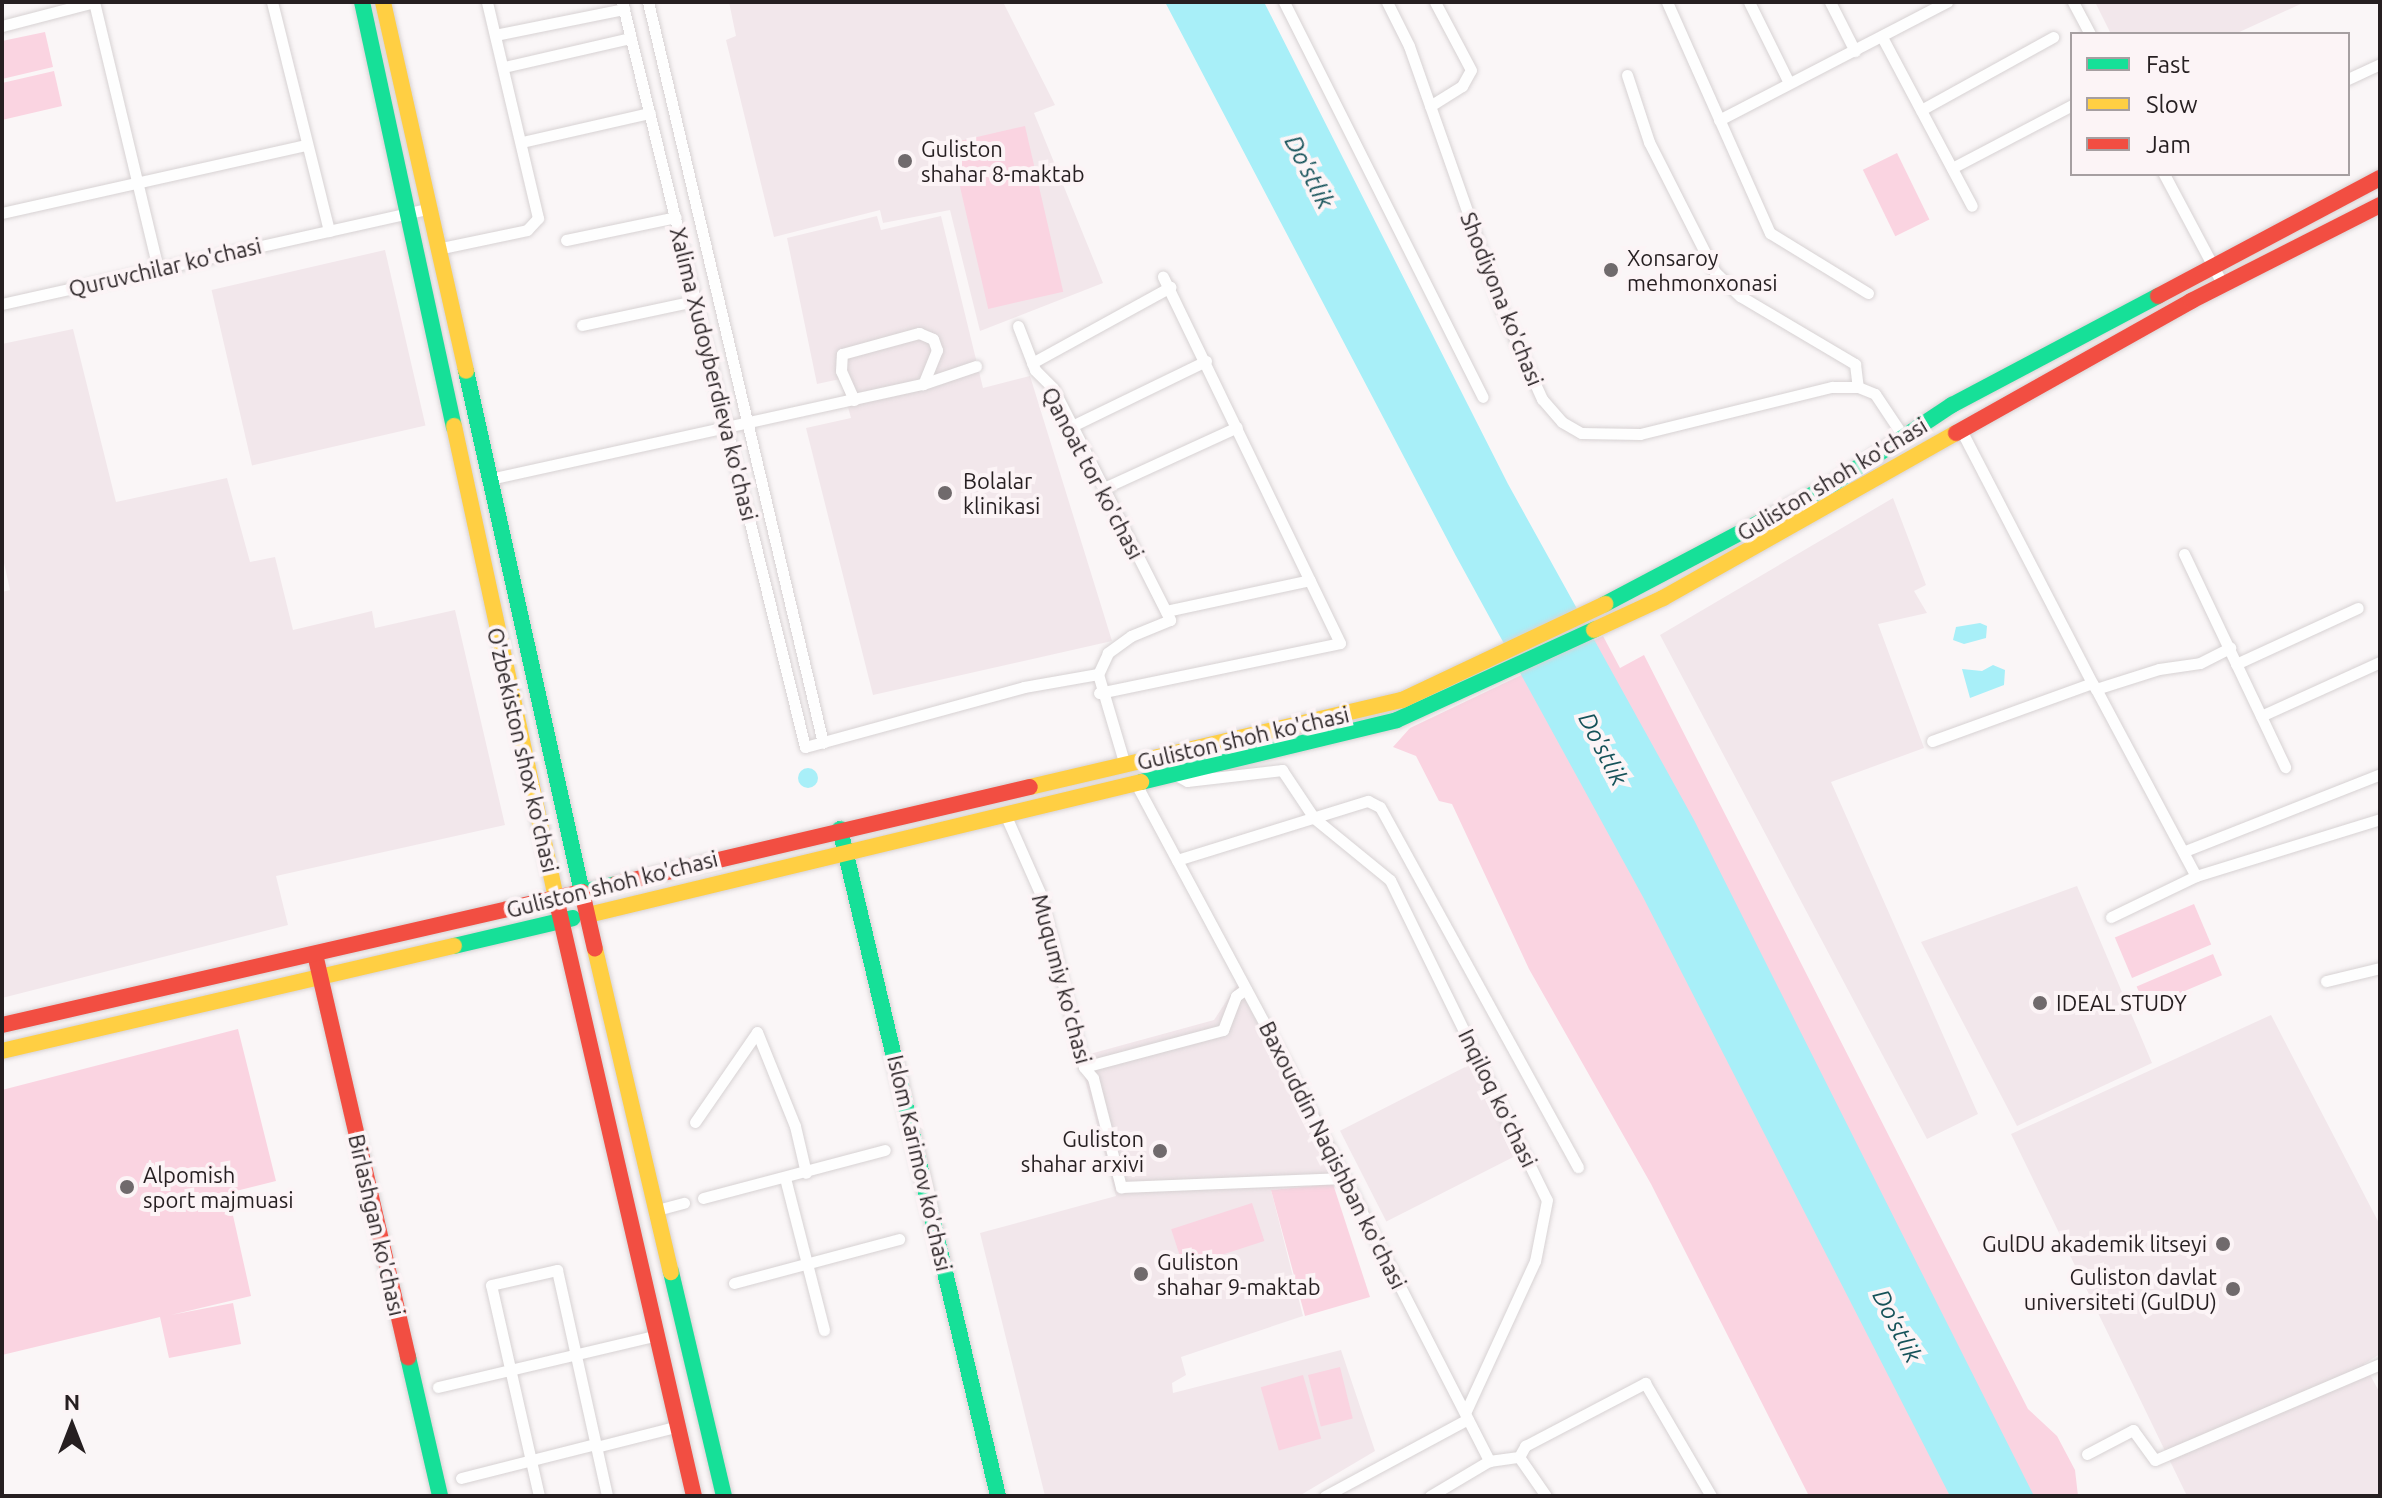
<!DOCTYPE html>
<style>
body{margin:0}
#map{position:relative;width:2382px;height:1498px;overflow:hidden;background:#faf6f7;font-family:Ubuntu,sans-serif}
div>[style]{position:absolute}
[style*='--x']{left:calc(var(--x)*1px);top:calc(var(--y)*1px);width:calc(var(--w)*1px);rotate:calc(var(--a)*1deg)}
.built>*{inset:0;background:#f2e7eb;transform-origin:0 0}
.green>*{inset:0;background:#fad4e1;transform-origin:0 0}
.water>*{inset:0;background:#a8eff8}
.round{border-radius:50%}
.roads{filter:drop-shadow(0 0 2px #d7d2d3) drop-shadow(0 0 2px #d7d2d3)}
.street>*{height:11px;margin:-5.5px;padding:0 5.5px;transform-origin:5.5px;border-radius:5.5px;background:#fefefe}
.fast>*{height:16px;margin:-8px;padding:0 8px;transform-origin:8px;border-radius:8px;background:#16e098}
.slow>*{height:16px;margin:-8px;padding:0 8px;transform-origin:8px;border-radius:8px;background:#ffcf43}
.jam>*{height:16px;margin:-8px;padding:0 8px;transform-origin:8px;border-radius:8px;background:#f24e42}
.dots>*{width:22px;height:22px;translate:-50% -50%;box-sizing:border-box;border:4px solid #fcf4f6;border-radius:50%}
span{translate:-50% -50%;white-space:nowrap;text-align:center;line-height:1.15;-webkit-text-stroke:8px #fcf4f6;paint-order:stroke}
.poi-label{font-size:22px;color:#261f21}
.left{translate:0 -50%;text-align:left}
.right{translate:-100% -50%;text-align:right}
.street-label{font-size:22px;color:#261f21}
.water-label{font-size:24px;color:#155259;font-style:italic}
.frame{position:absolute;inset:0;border:4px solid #261f21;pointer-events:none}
.legend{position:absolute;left:2070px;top:32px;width:280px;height:144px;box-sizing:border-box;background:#fcf4f6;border:2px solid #a69fa1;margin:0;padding:10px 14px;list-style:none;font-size:24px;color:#261f21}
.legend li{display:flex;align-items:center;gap:16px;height:40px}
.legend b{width:40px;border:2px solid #a69fa1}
.north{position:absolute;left:32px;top:1386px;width:80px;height:80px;-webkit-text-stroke:6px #fcf4f6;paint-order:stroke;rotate:0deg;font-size:22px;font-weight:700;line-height:32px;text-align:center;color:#261f21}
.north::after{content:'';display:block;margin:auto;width:28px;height:36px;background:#261f21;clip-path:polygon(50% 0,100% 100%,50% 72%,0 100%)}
</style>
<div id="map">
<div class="built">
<i style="clip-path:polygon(729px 2px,1003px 2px,1055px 105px,1034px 113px,1103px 283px,980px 331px,950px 210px,883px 223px,880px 210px,774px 237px,726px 40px,736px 36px)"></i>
<i style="clip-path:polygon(2095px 2px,2305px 2px,2235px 34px,2111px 34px)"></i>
<i style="clip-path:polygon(877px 216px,881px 230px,941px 216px,983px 388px,1030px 376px,1112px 641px,873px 695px,806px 428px,851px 418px,840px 379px,817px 384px,787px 238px)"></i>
<i style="left:385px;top:250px;width:180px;height:178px;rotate:77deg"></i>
<i style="clip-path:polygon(73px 329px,116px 502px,227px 478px,250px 562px,275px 557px,293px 630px,372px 611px,375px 628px,455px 610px,505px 825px,276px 876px,288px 925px,2px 998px,2px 592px,10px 590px,2px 554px,2px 344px)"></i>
<i style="clip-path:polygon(1893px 498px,1926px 585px,1914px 591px,1927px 613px,1878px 624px,1924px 748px,1831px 782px,1978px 1114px,1927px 1139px,1660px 635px)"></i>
<i style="clip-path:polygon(2077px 886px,2152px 1063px,2017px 1126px,1921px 942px)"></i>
<i style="clip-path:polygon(1237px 985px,1337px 1170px,1333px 1184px,1271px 1190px,1303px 1316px,1181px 1357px,1186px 1375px,1172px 1383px,1173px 1393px,1341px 1350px,1375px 1451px,1299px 1496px,1045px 1496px,980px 1233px,1116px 1196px,1079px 1057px,1214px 1020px)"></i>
<i style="clip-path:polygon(2271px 1015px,2380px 1225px,2380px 1354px,2364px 1364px,2380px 1393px,2380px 1496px,2187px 1496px,2011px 1134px)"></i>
<i style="left:1471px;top:1064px;width:102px;height:147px;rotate:63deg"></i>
</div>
<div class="green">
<i style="clip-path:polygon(45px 32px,53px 67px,2px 79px,2px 41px)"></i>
<i style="clip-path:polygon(54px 71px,62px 106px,2px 120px,2px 83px)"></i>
<i style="left:1025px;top:126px;width:170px;height:77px;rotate:77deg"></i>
<i style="left:1897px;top:153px;width:74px;height:38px;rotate:64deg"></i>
<i style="clip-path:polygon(1603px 636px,1620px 668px,1644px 655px,2028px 1409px,2057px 1436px,2075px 1470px,2078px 1496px,1809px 1496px,1651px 1184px,1529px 969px,1452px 804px,1439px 801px,1416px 756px,1393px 747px,1410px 728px)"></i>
<i style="left:2194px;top:904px;width:44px;height:86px;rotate:67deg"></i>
<i style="left:2213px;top:954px;width:23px;height:83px;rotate:67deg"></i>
<i style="clip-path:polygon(238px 1029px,276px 1181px,228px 1193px,251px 1296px,171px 1315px,233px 1303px,241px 1344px,169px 1358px,160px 1317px,2px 1355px,2px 1090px)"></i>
<i style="clip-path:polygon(1333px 1184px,1370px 1297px,1305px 1316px,1271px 1190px)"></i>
<i style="left:1252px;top:1203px;width:40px;height:85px;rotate:72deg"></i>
<i style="left:1340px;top:1367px;width:53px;height:33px;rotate:76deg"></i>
<i style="left:1303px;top:1375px;width:66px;height:44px;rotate:74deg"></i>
</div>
<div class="water">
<i style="clip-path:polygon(1165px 2px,1264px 2px,1508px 484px,1694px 820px,2034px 1496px,1950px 1496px,1643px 897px,1456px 556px)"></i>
<i style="clip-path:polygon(1980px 623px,1987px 626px,1986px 638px,1964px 644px,1953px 640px,1956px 627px)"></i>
<i style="clip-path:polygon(1993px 665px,2005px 670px,2004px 685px,1970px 698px,1962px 669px,1982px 671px)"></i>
<i class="round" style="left:798px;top:768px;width:20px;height:20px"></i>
</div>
<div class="roads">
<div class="street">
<i style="--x:94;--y:2;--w:275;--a:76.5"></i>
<i style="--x:272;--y:2;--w:236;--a:76"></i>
<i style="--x:622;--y:2;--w:767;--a:76.2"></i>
<i style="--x:805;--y:747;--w:227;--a:-15.3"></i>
<i style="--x:1024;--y:687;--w:75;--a:-10"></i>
<i style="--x:648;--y:2;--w:761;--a:76.71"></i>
<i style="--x:1284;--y:2;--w:442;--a:63.3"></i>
<i style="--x:1387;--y:2;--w:49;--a:63.4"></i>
<i style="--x:1409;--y:46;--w:280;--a:70.6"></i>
<i style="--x:1502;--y:310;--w:98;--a:65.8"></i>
<i style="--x:1542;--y:399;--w:30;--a:49"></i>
<i style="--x:1562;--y:422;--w:22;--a:30"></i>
<i style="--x:1581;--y:433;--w:59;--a:1"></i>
<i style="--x:1640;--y:434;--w:198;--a:-13.8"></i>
<i style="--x:1832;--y:387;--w:26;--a:0"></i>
<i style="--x:1858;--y:387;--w:18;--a:22"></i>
<i style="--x:1875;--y:394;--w:50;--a:56.3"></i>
<i style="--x:1667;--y:2;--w:253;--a:66"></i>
<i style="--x:1770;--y:233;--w:115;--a:31.5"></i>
<i style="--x:1749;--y:2;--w:90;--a:63.7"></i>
<i style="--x:1830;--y:2;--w:55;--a:63"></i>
<i style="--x:2073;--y:2;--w:36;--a:62"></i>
<i style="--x:2;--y:26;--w:95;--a:-14.6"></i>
<i style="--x:495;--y:35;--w:132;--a:-11.4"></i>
<i style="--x:1882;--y:37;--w:191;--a:62"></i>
<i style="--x:504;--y:67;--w:130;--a:-12.9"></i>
<i style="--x:1627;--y:75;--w:71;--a:71.8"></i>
<i style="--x:1649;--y:142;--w:146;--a:63.1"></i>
<i style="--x:1715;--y:272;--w:35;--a:44"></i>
<i style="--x:1740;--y:296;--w:134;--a:30.6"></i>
<i style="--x:1855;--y:364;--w:23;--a:83"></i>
<i style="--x:2348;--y:79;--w:35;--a:-25"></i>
<i style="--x:1430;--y:106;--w:38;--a:-32"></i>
<i style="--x:1462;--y:86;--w:18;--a:-61"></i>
<i style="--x:1471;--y:70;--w:77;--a:-117.9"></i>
<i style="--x:1921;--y:110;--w:151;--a:-28.9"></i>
<i style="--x:1719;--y:120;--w:257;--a:-27.4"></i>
<i style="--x:522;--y:142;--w:131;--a:-12.8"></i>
<i style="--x:1952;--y:168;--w:136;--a:-27.7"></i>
<i style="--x:2164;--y:174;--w:126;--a:62"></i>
<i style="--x:2;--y:213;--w:312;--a:-12.6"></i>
<i style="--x:566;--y:240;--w:112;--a:-11.8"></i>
<i style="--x:437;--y:249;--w:92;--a:-11.9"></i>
<i style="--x:527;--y:230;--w:16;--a:-47"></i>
<i style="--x:538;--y:218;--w:222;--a:-103.3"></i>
<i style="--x:2;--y:304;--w:436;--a:-12.6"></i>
<i style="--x:582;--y:325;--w:116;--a:-12"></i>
<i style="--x:1018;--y:326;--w:47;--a:68.9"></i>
<i style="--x:1035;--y:370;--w:25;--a:45"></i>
<i style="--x:1053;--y:388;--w:260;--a:63.2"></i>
<i style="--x:1170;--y:620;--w:42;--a:157.7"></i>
<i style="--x:1131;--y:636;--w:29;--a:144"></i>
<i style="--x:1108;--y:653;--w:23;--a:115"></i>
<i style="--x:1098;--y:674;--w:95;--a:73.5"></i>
<i style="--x:1032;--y:363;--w:158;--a:-28.8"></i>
<i style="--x:854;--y:400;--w:32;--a:-114"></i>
<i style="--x:841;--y:371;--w:17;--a:-87"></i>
<i style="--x:842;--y:354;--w:80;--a:-15.3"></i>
<i style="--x:919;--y:333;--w:15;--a:23"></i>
<i style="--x:933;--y:339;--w:12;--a:70"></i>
<i style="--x:937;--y:350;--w:37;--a:112"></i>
<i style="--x:1072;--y:426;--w:149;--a:-25.9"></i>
<i style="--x:1961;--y:430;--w:285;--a:62.6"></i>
<i style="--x:490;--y:479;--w:443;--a:-12.4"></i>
<i style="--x:923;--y:384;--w:56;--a:-18.8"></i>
<i style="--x:1104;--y:488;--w:146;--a:-24.6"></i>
<i style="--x:2184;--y:554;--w:236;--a:64.6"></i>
<i style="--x:1166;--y:611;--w:147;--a:-12.1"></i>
<i style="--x:2236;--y:664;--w:134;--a:-24.7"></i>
<i style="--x:2096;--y:689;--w:212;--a:61.9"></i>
<i style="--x:2196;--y:876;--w:193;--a:-17.2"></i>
<i style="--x:1099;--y:693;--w:246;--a:-11.7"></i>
<i style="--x:1340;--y:643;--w:407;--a:-115.8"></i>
<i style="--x:2261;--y:716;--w:131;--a:-24.4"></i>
<i style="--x:1932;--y:741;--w:170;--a:-19.9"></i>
<i style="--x:2092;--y:683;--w:7;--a:56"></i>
<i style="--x:2096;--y:689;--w:66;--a:-17.6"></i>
<i style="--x:2159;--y:669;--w:41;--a:-8.3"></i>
<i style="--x:2200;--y:663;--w:34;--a:-27"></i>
<i style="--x:1172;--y:773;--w:17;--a:28"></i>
<i style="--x:1187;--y:781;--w:96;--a:-6.6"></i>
<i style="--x:1282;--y:770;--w:58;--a:56.3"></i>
<i style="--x:1314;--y:818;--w:98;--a:39.2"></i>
<i style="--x:1390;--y:880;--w:356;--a:63.9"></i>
<i style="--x:1547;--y:1200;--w:62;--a:101.1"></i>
<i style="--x:1535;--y:1261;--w:167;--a:114.7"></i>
<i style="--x:1135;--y:782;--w:304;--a:61.8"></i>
<i style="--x:1279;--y:1050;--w:462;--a:62.9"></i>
<i style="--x:1489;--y:1461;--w:30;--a:-8"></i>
<i style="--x:1519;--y:1457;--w:47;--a:55.3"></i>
<i style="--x:1005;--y:814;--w:86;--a:66.1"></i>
<i style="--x:1040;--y:893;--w:179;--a:75.8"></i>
<i style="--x:1084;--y:1067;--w:14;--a:51"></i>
<i style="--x:1093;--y:1078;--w:113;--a:75.6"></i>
<i style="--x:1121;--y:1187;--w:224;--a:-2.3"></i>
<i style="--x:2185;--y:851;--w:210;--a:-21.5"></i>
<i style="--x:1177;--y:860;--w:200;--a:-17.2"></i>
<i style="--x:1368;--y:801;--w:13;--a:27"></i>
<i style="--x:1380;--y:807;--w:411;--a:61.2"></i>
<i style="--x:2111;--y:917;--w:94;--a:-25.8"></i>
<i style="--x:2326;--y:981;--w:56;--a:-13.5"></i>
<i style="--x:1084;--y:1067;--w:144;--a:-14.9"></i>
<i style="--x:1223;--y:1030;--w:36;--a:-69"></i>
<i style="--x:1236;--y:996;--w:12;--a:-35"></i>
<i style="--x:695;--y:1122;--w:109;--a:-55.4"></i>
<i style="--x:757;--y:1032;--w:101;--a:68"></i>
<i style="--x:795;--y:1126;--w:48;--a:76.8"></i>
<i style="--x:785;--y:1178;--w:157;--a:75.6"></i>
<i style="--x:703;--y:1198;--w:188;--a:-14.8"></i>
<i style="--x:657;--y:1210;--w:28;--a:-15"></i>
<i style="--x:734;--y:1283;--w:171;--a:-14.9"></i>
<i style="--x:438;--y:1387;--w:226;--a:-13.3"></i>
<i style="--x:596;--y:1447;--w:86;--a:-14.2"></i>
<i style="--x:2087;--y:1454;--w:52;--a:-27.6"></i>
<i style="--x:2133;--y:1430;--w:37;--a:54"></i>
<i style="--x:2155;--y:1460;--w:245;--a:-23.1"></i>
<i style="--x:1519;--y:1457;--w:13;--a:-61"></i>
<i style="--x:1525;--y:1446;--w:136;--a:-27.7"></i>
<i style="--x:1645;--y:1383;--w:131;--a:59.7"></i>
<i style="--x:461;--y:1478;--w:138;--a:-14.2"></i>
<i style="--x:539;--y:1496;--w:216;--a:-102.8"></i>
<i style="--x:491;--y:1285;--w:68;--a:-12.8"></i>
<i style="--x:557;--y:1270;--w:231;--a:77.5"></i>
<i style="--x:1325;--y:1496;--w:162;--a:-28.3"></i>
<i style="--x:1430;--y:1496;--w:69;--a:-30.7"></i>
</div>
<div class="fast">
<i style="--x:362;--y:2;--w:434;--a:77.8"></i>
<i style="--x:466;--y:371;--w:534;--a:77.45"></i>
<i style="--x:582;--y:892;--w:35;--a:-13"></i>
<i style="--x:1605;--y:604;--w:258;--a:-27.8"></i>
<i style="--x:1833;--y:484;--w:143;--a:-33.6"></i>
<i style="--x:1952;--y:405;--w:233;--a:-27.9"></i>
<i style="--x:1141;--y:782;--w:263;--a:-13.6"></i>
<i style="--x:1397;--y:720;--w:217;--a:-24.6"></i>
<i style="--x:840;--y:829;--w:685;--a:76.67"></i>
<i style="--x:454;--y:946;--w:122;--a:-13.2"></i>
<i style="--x:671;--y:1272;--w:230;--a:76.7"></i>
<i style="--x:408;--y:1357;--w:143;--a:77"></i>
</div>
<div class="slow">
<i style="--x:383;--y:2;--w:378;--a:77.3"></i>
<i style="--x:454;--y:426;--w:483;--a:77.8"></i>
<i style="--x:1594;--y:630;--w:76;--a:-24.9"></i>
<i style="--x:1663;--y:598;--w:336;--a:-29.4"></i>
<i style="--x:1030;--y:787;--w:382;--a:-13.2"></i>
<i style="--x:1402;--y:700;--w:225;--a:-25.3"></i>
<i style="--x:588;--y:915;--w:569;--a:-13.52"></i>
<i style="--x:595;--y:949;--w:332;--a:76.8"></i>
<i style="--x:2;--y:1051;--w:464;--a:-13.1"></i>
</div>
<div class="jam">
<i style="--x:2158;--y:296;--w:251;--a:-28"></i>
<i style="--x:1956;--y:433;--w:270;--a:-29.3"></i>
<i style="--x:2191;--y:301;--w:212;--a:-26.9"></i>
<i style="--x:616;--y:884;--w:425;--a:-13.2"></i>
<i style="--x:556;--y:898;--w:614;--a:77.01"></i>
<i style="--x:315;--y:954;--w:414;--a:77"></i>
<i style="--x:2;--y:1025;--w:595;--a:-12.92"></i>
<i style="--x:582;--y:892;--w:58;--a:77.2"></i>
</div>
</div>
<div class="dots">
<i style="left:905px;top:161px;background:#706a6c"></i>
<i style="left:1611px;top:270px;background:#706a6c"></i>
<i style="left:945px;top:493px;background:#706a6c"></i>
<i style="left:2040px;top:1003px;background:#706a6c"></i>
<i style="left:1160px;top:1151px;background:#706a6c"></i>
<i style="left:127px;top:1187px;background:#706a6c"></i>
<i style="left:2223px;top:1244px;background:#706a6c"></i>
<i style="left:1141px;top:1274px;background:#706a6c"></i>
<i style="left:2233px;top:1289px;background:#706a6c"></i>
</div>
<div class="poi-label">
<span class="left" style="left:921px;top:161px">Guliston<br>shahar 8-maktab</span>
<span class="left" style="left:1627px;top:270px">Xonsaroy<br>mehmonxonasi</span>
<span class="left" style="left:963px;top:493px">Bolalar<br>klinikasi</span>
<span class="left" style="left:2056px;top:1003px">IDEAL STUDY</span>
<span class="right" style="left:1144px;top:1151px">Guliston<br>shahar arxivi</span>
<span class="left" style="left:143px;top:1187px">Alpomish<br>sport majmuasi</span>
<span class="right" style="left:2207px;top:1244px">GulDU akademik litseyi</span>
<span class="left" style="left:1157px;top:1274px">Guliston<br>shahar 9-maktab</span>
<span class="right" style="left:2217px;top:1289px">Guliston davlat<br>universiteti (GulDU)</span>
</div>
<div class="street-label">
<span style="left:165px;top:267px;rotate:-13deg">Quruvchilar ko'chasi</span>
<span style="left:1502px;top:299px;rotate:68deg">Shodiyona ko'chasi</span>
<span style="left:714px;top:374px;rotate:76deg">Xalima Xudoyberdieva ko'chasi</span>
<span style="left:1093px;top:473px;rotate:62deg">Qanoat tor ko'chasi</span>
<span style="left:1832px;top:479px;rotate:-31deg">Guliston shoh ko'chasi</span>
<span style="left:1243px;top:738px;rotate:-13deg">Guliston shoh ko'chasi</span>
<span style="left:523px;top:750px;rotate:77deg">O'zbekiston shox ko'chasi</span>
<span style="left:612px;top:884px;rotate:-14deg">Guliston shoh ko'chasi</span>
<span style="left:1062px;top:979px;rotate:75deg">Muqumiy ko'chasi</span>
<span style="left:1498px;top:1098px;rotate:64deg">Inqiloq ko'chasi</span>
<span style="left:1333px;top:1155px;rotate:63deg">Baxouddin Naqishban ko'chasi</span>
<span style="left:920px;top:1163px;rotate:77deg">Islom Karimov ko'chasi</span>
<span style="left:377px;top:1225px;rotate:77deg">Birlashgan ko'chasi</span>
</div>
<div class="water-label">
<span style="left:1309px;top:172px;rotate:63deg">Do'stlik</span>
<span style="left:1603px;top:749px;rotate:63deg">Do'stlik</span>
<span style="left:1897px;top:1326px;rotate:63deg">Do'stlik</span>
</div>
<div class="frame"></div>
<ul class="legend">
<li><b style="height:10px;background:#16e098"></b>Fast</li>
<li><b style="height:10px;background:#ffcf43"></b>Slow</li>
<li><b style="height:10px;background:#f24e42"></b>Jam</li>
</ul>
<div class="north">N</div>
</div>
